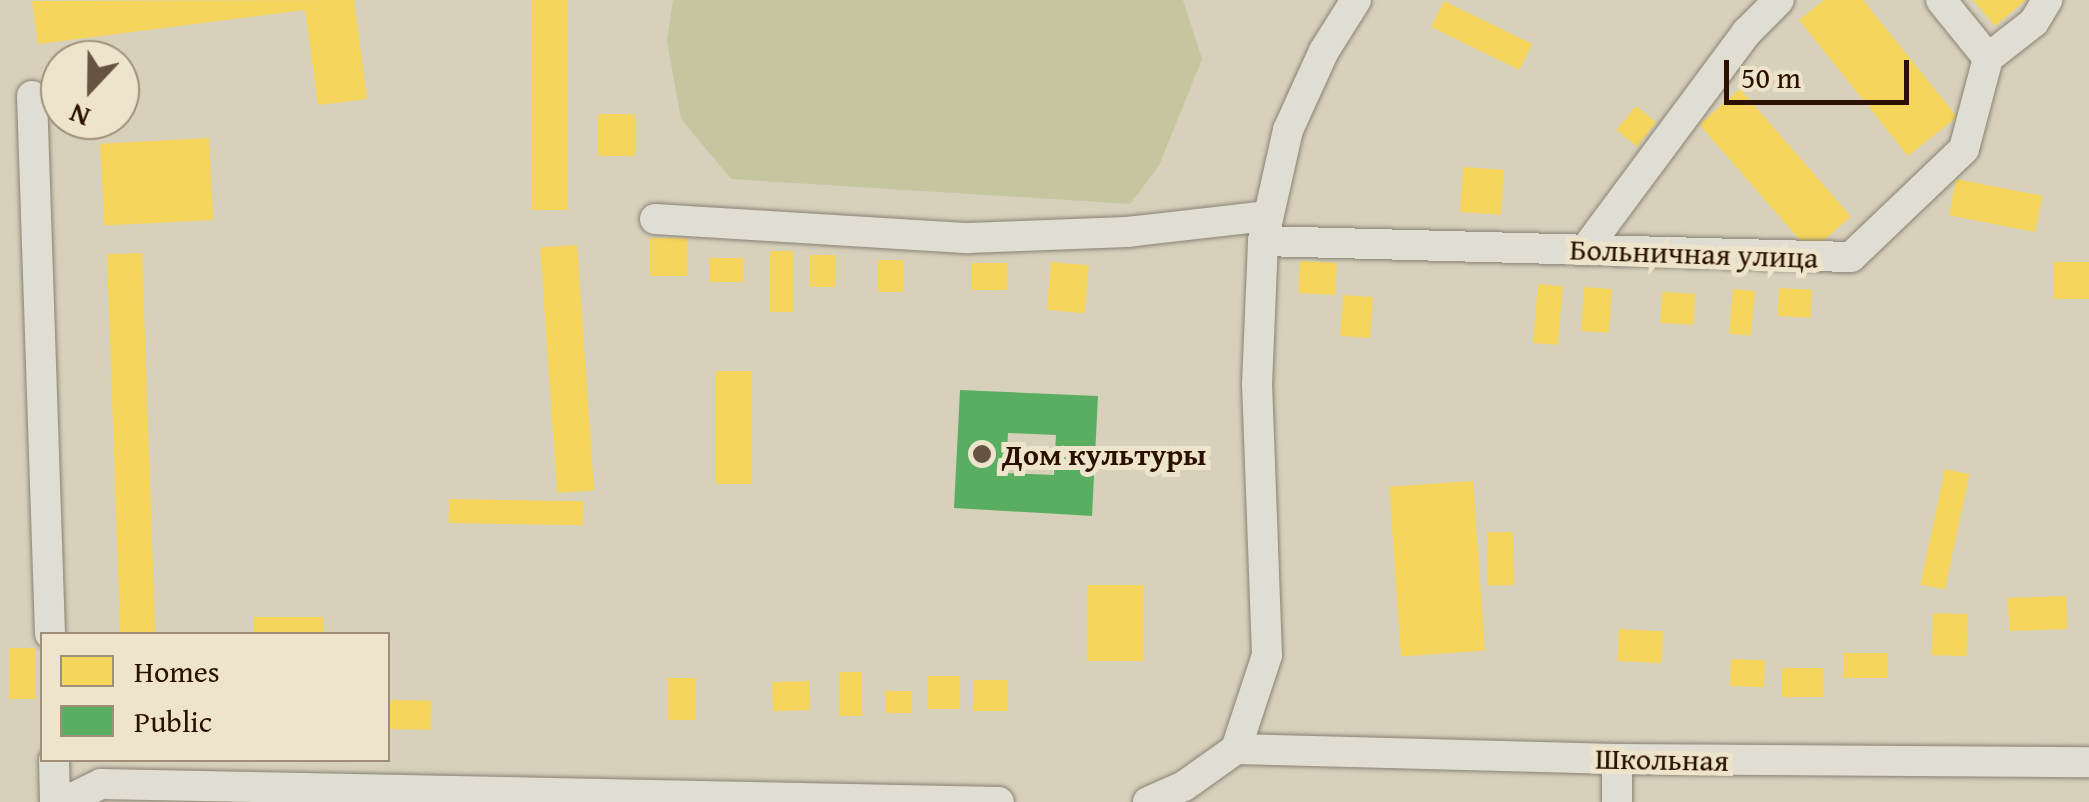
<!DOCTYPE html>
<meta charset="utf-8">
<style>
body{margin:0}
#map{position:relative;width:2089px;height:802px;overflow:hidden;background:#d7d0bb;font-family:"Gentium Book Plus",serif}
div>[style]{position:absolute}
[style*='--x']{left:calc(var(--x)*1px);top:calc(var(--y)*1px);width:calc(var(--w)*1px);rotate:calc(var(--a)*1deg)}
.green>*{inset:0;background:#c5c6a0}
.homes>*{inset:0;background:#f6d55c;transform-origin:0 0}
.public>*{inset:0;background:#5aae61}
.roads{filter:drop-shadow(0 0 2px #898275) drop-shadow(0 0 2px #898275)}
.minor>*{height:30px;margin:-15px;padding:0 15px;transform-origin:15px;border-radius:15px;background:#e0ddd2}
.dots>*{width:28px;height:28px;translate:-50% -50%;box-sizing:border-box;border:5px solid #ede4cb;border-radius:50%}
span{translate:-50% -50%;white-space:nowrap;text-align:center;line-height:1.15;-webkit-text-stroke:10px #ede4cb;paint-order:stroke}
.street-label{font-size:30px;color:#2b1000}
.poi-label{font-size:30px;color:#2b1000;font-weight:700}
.left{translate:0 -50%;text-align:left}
.legend{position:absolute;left:40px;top:632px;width:350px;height:130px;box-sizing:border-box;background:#ede4cb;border:2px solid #9f8f7a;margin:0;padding:12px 18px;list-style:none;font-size:30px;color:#2b1000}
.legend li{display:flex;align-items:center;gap:20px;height:50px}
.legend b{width:50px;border:2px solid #9f8f7a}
.north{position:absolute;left:40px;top:40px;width:100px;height:100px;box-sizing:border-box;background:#ede4cb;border:2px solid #9f8f7a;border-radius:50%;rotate:202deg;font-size:28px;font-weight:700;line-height:40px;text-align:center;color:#2b1000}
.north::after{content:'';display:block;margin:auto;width:35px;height:45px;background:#675341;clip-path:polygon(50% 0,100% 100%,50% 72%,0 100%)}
.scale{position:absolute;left:1724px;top:60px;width:185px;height:45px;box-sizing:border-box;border:5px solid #2b1000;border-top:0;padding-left:12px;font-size:30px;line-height:35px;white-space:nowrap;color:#2b1000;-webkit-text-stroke:8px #ede4cb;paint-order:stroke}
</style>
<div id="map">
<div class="green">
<i style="clip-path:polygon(673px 0,1183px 0,1202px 59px,1159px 166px,1130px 204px,731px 179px,681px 119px,667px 41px)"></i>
</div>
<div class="homes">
<i style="clip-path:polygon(354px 0,367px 99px,318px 105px,305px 10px,38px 44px,32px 1px)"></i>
<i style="left:531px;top:0;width:37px;height:210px"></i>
<i style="clip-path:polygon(1824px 0,1863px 0,1957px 117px,1908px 156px,1799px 20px)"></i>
<i style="clip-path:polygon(1973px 0,2026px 0,1995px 26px)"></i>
<i style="left:1444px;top:1px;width:98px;height:29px;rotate:26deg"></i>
<i style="left:1740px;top:89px;width:169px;height:54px;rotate:49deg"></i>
<i style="left:1636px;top:106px;width:26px;height:31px;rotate:39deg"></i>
<i style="left:598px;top:114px;width:37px;height:42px"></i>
<i style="left:209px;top:138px;width:82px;height:109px;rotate:87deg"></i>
<i style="left:1463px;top:167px;width:41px;height:45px;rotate:4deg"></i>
<i style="left:1956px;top:179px;width:88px;height:37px;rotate:11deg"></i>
<i style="left:650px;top:238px;width:37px;height:38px"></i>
<i style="left:577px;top:245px;width:246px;height:37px;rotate:86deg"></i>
<i style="left:770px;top:251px;width:23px;height:61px"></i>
<i style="left:142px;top:253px;width:381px;height:35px;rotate:88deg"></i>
<i style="left:810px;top:255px;width:25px;height:32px"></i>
<i style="left:709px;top:258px;width:34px;height:24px"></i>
<i style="left:878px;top:260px;width:26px;height:32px"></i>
<i style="left:1300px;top:261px;width:37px;height:32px;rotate:3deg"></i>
<i style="left:1051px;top:262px;width:38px;height:48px;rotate:5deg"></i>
<i style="left:2089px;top:262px;width:37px;height:36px;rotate:90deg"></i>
<i style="left:972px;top:263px;width:35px;height:27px"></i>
<i style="left:1538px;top:284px;width:25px;height:59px;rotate:5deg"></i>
<i style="left:1584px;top:287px;width:28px;height:44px;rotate:4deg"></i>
<i style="left:1779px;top:288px;width:33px;height:28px;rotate:3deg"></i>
<i style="left:1733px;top:289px;width:22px;height:45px;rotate:5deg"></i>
<i style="left:1662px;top:292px;width:33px;height:31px;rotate:3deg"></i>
<i style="left:1343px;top:295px;width:30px;height:41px;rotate:4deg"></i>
<i style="left:716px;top:371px;width:36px;height:113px"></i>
<i style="left:1945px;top:469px;width:25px;height:118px;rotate:12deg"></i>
<i style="left:1473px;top:481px;width:170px;height:84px;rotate:86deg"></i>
<i style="left:449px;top:499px;width:134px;height:24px;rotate:1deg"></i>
<i style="left:1513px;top:532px;width:53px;height:26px;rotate:89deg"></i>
<i style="left:1087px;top:585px;width:56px;height:76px"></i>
<i style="left:2066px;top:596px;width:33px;height:58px;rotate:88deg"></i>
<i style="left:1933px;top:613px;width:35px;height:42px;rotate:2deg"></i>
<i style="left:254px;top:617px;width:69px;height:17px"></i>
<i style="left:1619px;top:629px;width:44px;height:32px;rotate:3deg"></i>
<i style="left:9px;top:648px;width:27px;height:51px"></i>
<i style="left:1843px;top:653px;width:45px;height:25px"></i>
<i style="left:1731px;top:659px;width:34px;height:27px;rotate:2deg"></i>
<i style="left:1782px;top:668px;width:41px;height:29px"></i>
<i style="left:839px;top:672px;width:23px;height:44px"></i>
<i style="left:960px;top:676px;width:33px;height:32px;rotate:90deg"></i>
<i style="left:667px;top:678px;width:29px;height:42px"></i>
<i style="left:973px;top:680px;width:35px;height:31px"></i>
<i style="left:809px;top:681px;width:29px;height:37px;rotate:88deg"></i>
<i style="left:885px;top:691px;width:27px;height:22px"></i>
<i style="left:388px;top:700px;width:43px;height:29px;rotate:1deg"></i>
</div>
<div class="public">
<i style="clip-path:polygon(evenodd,960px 390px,1098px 396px,1092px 516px,954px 508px,960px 390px,1008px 433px,1056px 435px,1054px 475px,1006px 473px,1008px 433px)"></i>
</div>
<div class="roads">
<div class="minor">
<i style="--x:1941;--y:0;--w:75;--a:51"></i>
<i style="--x:32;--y:96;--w:538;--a:88.08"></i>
<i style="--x:655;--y:219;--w:314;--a:3.5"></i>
<i style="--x:968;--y:238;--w:159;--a:-2.2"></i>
<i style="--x:1127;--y:232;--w:142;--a:-6.5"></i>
<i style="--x:1263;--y:241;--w:588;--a:1.56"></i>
<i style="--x:1851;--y:257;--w:156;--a:-43.7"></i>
<i style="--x:1964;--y:149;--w:94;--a:-75.2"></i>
<i style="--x:1988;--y:58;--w:58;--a:-38"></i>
<i style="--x:2034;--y:22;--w:26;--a:-59"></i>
<i style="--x:1585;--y:250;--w:272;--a:-53.4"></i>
<i style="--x:1747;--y:32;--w:45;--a:-45"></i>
<i style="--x:1236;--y:749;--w:381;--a:1.5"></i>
<i style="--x:1617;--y:759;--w:472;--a:0.4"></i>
<i style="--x:1236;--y:749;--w:99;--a:-71.7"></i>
<i style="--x:1267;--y:655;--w:270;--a:-92.1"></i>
<i style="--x:1257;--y:385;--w:144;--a:-87.6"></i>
<i style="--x:1263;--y:241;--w:114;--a:-77.3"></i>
<i style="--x:1288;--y:130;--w:87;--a:-65.5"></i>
<i style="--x:1324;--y:51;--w:60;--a:-57.9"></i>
<i style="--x:1617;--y:759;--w:43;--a:90"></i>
<i style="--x:54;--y:760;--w:42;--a:88.6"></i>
<i style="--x:64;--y:802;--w:41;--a:-25.9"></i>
<i style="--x:101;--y:784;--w:898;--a:1.15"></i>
<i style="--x:1148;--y:802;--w:39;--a:-24"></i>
<i style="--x:1184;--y:786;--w:64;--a:-35.4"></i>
</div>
</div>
<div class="dots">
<i style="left:982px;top:454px;background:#675341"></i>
</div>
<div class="street-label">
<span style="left:1694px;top:253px;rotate:2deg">Больничная улица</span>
<span style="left:1662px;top:759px;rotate:1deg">Школьная</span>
</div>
<div class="poi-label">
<span class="left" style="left:1002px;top:454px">Дом культуры</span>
</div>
<ul class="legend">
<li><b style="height:28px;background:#f6d55c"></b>Homes</li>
<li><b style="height:28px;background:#5aae61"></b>Public</li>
</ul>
<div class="north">N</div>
<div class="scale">50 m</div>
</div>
